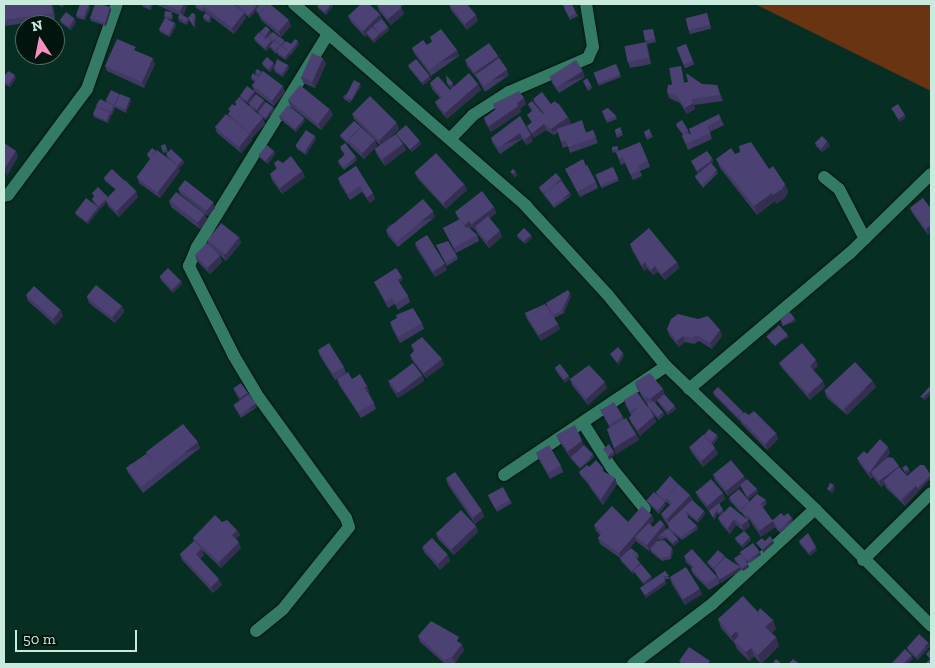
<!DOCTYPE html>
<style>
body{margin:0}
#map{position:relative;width:935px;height:668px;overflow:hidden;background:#062e23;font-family:"Zilla Slab",serif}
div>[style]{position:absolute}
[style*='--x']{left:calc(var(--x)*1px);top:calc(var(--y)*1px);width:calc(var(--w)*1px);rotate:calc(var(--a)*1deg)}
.green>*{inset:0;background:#693411}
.roads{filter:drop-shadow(0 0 1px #01140e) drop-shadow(0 0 1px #01140e)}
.minor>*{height:12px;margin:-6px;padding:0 6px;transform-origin:6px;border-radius:6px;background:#337b65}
.wall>*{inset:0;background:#403963;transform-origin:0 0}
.shaded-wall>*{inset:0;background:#342e50;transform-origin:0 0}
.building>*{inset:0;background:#4b4273;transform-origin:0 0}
span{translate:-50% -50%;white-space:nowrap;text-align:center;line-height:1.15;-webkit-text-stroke:4px #00150d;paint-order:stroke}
.frame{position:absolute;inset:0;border:5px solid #c9ebde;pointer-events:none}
.north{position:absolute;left:15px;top:15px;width:50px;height:50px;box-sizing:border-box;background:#00150d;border:1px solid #506b61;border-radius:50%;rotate:349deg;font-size:14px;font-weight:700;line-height:20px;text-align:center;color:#c9ebde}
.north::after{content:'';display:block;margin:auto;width:18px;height:22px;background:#fb8fc4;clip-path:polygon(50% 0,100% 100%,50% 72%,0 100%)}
.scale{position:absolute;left:15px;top:630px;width:122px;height:22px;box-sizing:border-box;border:2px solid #c9ebde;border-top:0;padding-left:6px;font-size:15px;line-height:18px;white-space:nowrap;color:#c9ebde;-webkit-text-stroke:4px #00150d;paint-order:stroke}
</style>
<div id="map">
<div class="green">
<i style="clip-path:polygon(755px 4px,931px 4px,931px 91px)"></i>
</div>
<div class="roads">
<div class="minor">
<i style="--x:294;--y:4;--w:308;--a:41"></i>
<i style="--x:526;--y:206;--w:120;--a:47.4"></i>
<i style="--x:607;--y:294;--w:93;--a:50.7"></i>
<i style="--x:666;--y:366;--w:207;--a:43.8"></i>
<i style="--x:815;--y:509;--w:165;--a:45.2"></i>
<i style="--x:451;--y:138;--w:32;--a:-46"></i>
<i style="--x:473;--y:115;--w:43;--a:-32.6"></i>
<i style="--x:509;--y:92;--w:86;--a:-23.3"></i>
<i style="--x:588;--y:58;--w:12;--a:-66"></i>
<i style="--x:593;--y:47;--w:44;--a:-99.2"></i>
<i style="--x:824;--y:177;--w:19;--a:39"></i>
<i style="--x:839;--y:189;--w:56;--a:62.5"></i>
<i style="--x:4;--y:196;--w:4;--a:-14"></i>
<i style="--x:8;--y:195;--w:132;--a:-53.3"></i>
<i style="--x:87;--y:89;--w:90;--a:-70.6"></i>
<i style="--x:689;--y:389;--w:211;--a:-40.2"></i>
<i style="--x:850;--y:253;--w:113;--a:-44.3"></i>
<i style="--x:583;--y:423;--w:52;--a:57.5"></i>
<i style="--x:611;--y:467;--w:54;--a:51"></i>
<i style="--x:504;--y:475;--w:195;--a:-33.9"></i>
<i style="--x:863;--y:560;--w:95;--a:-44.6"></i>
<i style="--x:256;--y:631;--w:35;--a:-39"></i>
<i style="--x:283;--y:609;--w:105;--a:-51.2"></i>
<i style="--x:349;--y:527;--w:9;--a:-108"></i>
<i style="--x:346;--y:518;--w:148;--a:-125.9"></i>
<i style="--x:259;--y:398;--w:49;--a:-120.8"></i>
<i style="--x:234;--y:356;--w:101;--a:-116.6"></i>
<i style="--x:189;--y:266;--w:21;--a:-67"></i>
<i style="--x:197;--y:247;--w:250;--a:-58.4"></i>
<i style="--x:633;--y:664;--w:99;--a:-37.2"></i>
<i style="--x:712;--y:604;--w:140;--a:-42.7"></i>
</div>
</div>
<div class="wall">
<i style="clip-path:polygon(4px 4px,53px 4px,55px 19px,4px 26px)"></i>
<i style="clip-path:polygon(57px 4px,64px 4px,63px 7px,58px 5px)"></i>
<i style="clip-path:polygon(142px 4px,153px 4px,151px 10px,143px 7px)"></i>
<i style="clip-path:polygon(156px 4px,188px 4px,183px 16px,188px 18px,189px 21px,187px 25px,179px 21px,178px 18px,179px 15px,157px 5px)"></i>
<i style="clip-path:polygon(233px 4px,258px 4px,259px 5px,291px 26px,281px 37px,261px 20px,259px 15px,257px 13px,256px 10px,250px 18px,244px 14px,246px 18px,234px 34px,210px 16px,211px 19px,210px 23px,204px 20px,203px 17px,210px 16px,205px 12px,204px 10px,203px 12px,196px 8px,195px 5px)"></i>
<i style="clip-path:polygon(379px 4px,404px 4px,404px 5px,401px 7px,404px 14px,391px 25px,379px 11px,377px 5px)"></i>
<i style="clip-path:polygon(449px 4px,478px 21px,467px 30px,451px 10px)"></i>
<i style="clip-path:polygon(89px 5px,90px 8px,85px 20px,77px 18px,76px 15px)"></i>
<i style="clip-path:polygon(317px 6px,333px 6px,326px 15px,319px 9px)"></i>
<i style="clip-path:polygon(110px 7px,111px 10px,106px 26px,91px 21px,90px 18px)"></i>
<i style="clip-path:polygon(564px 8px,576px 13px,578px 16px,570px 20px)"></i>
<i style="left:707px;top:13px;width:16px;height:22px;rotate:75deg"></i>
<i style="clip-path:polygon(380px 14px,382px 19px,388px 27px,389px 30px,381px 37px,379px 34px,380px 37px,374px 43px,367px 35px,365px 37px,351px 22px,348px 16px)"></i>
<i style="clip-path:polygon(173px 15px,172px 20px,167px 19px,175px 23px,176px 26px,170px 37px,160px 32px,159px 29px,165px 18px,164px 16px)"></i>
<i style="clip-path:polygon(60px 20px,76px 22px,71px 30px,61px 23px)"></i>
<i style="clip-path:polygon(653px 29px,656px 42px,647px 44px,651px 64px,630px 68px,628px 62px,646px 42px,643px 30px)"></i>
<i style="clip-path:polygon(260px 32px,272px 33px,278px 36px,284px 40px,285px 42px,291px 44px,299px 44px,291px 55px,289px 53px,290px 55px,286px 60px,278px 55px,277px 52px,276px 54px,271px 49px,270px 47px,266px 51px,255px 41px,254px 38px,261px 35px)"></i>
<i style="clip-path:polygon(430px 37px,457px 50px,459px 56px,431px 76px,414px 53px,412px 48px,427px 45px,432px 42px)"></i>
<i style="left:686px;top:44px;width:22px;height:10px;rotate:68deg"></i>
<i style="clip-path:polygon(498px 56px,509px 75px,485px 92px,477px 78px,467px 66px,465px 60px)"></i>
<i style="clip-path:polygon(323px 58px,326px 64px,315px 88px,303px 83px,301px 77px)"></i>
<i style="clip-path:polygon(262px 63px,275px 66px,270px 72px,263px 66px)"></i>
<i style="clip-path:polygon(155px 64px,144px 88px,107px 71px,105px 66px)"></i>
<i style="left:616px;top:64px;width:14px;height:24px;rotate:69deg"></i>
<i style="clip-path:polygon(288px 65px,289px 68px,283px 77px,275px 72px,274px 69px)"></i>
<i style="clip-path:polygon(408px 65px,431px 79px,423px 85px,409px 68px)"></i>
<i style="clip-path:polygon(682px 69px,684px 83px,717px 85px,723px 101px,694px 105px,695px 109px,687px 114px,680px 103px,669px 98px,667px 92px)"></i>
<i style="clip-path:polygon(255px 72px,285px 92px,274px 106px,254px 91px,255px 94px,249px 104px,241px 99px,242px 100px,259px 115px,258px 112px,250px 107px,249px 104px,264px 100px,265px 103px,273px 107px,274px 110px,266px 120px,262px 117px,265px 124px,252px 138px,250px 136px,252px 140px,241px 153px,217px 133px,215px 127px,230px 118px,228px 114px,230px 112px,228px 109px,236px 105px,235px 102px,241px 99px,240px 96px,254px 91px,252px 85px,255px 82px,252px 80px,251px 77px,256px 75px)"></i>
<i style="clip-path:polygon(4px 77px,16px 78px,10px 87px,4px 84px)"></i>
<i style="clip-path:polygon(550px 77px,585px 77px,559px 93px,552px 83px)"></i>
<i style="clip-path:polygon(583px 81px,591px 85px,592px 88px,588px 91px)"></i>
<i style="clip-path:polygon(430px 83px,450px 90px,451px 89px,447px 83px,454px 86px,478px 84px,481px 90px,447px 119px,438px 108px,435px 102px,440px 98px,432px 89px)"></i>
<i style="clip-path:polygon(361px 86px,350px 103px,344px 99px,343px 96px)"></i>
<i style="clip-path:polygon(119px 94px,120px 95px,131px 101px,126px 113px,114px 107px,115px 109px,112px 115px,110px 115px,111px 116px,108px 123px,94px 117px,93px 114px,97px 108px,96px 106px,107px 102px,106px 101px)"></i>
<i style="clip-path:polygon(524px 98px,526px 104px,520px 109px,521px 112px,491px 132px,486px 124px,484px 118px,495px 110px,493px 104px)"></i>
<i style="clip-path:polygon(533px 99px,551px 104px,568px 117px,571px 123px,568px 125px,587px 132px,593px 130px,598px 143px,570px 153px,568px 146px,563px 148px,558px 132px,554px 135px,546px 130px,534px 138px,530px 132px,527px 126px,532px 123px,527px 115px,532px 111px,529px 107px,528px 104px,544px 114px,534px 102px)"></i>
<i style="clip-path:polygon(288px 100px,330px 109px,333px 115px,321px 130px,290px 106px)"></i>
<i style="clip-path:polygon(602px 111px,616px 116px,617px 119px,607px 123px)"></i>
<i style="clip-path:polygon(352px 113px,399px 129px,390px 138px,403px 144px,406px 150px,385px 166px,377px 155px,375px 149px,380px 145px,354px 119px)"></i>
<i style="clip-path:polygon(279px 116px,305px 121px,296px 132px,280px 119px)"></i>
<i style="clip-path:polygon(520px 116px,533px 141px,527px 145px,522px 139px,500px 154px,493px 144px,491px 138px)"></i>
<i style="clip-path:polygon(721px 119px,724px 125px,710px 132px,712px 139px,688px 150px,682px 136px,683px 135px,677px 127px,676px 124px,688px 130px,689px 133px,689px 134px,691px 134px,689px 129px)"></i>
<i style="clip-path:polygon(620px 127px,623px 135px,617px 138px,615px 130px)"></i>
<i style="clip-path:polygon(649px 129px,653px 137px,647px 140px,644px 132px)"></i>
<i style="clip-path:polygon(397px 134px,421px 144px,412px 152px,398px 137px)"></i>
<i style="clip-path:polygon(340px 135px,375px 140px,377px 146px,364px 159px,350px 146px,350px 144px,349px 145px,341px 138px)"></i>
<i style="clip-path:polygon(316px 139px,306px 155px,297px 149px,296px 146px)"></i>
<i style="clip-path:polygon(815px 143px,830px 146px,822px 152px,816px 146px)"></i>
<i style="clip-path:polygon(165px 144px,168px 152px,183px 160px,184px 163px,179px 168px,178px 167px,180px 171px,160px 198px,139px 183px,137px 177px,150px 159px,148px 157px,147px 154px,172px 162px,167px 157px,166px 154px,168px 152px,163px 153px,161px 146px)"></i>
<i style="clip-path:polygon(617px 146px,619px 151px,648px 161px,650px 167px,640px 171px,642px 176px,633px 180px,625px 163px,621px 165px,616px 152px,613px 153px,612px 150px)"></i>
<i style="clip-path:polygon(340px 147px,357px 160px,344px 170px,339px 164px,338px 161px,345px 155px,341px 150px)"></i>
<i style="clip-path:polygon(274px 151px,275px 154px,268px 164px,260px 158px,259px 155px)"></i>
<i style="clip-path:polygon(735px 154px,769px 169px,785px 184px,788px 192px,785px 198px,776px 204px,775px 201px,757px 215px,720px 168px,716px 159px)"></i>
<i style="clip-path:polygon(712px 158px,713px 161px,712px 164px,718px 173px,703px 188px,696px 179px,695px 176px,698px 174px,691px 161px)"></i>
<i style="clip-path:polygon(274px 163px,283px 163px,302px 171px,305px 177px,282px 194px,272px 180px,270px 174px,276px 169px)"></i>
<i style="clip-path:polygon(356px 166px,375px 199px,370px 203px,362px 192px,350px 200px,340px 184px,338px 178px)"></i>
<i style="left:613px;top:167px;width:15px;height:19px;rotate:67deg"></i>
<i style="clip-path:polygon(565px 169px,596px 182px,598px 188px,580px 197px)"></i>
<i style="clip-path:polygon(415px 173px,464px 184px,467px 190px,446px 209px,418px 179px)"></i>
<i style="clip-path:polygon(104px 178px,136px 191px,138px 197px,119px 217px,108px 206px,107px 202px,100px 209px,93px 202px,92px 199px,94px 197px,92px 193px,108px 198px,116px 190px,105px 181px)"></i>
<i style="clip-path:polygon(561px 179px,571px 196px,554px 208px,540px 190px,539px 187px)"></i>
<i style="clip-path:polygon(178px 188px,213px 202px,215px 208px,208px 216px,180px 194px)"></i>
<i style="clip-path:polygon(923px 198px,928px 235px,913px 214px,910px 208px)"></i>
<i style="clip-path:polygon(169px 201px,205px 214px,207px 220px,200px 229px,171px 207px)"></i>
<i style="clip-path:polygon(98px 207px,99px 210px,88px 224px,76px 215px,75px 212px)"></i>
<i style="clip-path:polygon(494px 207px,496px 213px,489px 219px,502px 237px,489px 248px,477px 233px,475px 229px,474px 230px,472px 227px,470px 229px,477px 235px,479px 241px,456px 253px,446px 234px,443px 228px,459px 220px,455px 212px)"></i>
<i style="clip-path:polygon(435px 217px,398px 247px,388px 236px,386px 230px)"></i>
<i style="clip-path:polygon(517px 235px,531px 235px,532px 238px,525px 244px,518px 238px)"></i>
<i style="clip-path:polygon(239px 237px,241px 243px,226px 261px,217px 252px,220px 256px,222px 262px,210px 274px,197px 261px,195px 255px,208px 243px,207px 240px)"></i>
<i style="clip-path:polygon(415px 243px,447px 270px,435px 277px,417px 249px)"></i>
<i style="clip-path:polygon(630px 244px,677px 262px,679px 268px,665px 280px,658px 272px,653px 275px,647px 268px,644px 271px,632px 250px)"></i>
<i style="clip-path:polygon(436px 245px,457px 256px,458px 259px,447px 266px)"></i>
<i style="clip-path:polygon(160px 277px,181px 281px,182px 284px,173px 293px,161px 280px)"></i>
<i style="clip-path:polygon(403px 280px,399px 282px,408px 296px,410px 302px,398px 310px,395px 304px,388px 308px,374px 282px)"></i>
<i style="clip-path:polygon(26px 295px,63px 316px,55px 325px,28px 301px)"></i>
<i style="clip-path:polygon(571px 296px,564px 313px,554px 318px,558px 324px,560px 329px,541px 341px,527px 319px,525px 313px,547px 306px,546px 303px)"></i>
<i style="clip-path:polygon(87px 297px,122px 306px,124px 312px,115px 323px,89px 303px)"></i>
<i style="clip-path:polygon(390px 322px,422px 323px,424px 329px,400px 343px,392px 328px)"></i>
<i style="clip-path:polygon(667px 329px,720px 330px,722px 336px,712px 349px,699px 341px,694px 344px,685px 342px,679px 347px,669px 335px)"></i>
<i style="clip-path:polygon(411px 345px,444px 365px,426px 378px,412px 360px,410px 355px,414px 352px)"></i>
<i style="clip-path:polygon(318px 350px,344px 367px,346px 373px,335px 380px,320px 356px)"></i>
<i style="clip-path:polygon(779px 363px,818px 366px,813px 370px,825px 387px,810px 400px,782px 368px)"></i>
<i style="clip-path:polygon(560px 364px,565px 383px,556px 371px,555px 368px)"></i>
<i style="clip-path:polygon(422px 375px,424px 381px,398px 398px,390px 386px,388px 380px)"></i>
<i style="clip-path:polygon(337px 379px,352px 379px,367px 386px,369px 392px,368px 392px,374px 403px,376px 409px,361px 418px,339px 385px)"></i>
<i style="clip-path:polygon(570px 379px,607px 388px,588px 405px,572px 385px)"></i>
<i style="clip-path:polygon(635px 382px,664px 394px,676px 409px,668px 415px,657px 401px,655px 403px,663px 412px,664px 415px,659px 420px,649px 409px,654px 416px,656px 422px,640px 436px,632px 424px,629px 418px,631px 415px,626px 406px,624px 400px,648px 407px,647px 403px,646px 403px,637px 388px)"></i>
<i style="clip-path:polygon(876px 387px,847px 415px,827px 398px,825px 392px)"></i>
<i style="clip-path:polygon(233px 388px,248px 393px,256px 404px,257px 407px,241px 418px,235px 408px,234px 405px,240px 401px)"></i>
<i style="clip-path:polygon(713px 392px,743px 413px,776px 433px,778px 439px,767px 450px,741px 423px,740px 420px,740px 421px,714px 395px)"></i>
<i style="clip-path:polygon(600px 409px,623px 417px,624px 419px,636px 434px,639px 440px,616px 454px,607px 429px,610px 428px)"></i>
<i style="clip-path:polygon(556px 435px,583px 446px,594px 457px,580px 469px,571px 459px,570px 457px,559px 441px)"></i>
<i style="clip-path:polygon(703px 435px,717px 435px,718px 438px,713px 445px,718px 454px,703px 467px,692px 453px,689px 447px)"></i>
<i style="clip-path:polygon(198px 442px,200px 448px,143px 493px,129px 474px,126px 468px,147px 455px,146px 452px)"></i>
<i style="clip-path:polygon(888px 447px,890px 453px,885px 459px,900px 469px,908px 478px,907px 476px,931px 475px,931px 478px,919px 491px,916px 487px,918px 492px,905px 506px,886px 488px,885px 484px,881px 487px,873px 477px,871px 479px,860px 464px,857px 458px,867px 454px)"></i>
<i style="clip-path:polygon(536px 452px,561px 466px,563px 472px,550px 479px,538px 458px)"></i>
<i style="clip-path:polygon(589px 467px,603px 468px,604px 472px,615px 478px,617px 484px,603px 505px,591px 489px,589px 485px,580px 475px,579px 472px)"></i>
<i style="clip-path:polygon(713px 474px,744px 476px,745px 480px,758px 492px,748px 500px,741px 486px,728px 496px,715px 480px)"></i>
<i style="clip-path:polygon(446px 479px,482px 511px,484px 517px,475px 524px,448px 485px)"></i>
<i style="clip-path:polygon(695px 491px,723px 493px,725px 499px,719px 504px,724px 513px,747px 519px,741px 512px,740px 512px,730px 501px,729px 498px,749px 501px,749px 502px,767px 503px,763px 507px,772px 520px,784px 516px,792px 518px,793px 521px,780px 533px,774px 526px,775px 527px,761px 537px,749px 519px,748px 520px,750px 526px,744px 531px,736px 525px,730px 534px,721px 524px,718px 518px,720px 516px,718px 513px,714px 520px,709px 511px,698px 497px)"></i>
<i style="clip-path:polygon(656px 492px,690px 495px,693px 501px,704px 511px,705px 514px,698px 523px,687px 514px,689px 519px,697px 526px,698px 529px,682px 540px,670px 531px,678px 539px,679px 542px,674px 546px,666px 538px,660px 540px,659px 539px,655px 544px,673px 551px,671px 559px,662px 561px,651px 552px,651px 549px,649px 551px,637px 542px,636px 541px,627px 551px,638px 554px,639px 557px,637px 559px,652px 579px,644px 585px,634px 572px,633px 574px,621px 561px,620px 558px,600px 544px,598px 538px,600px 535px,596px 531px,594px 525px,654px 520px,650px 525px,653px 527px,664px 524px,666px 530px,670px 531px,668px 525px,664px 520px,661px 514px,670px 505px,667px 502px,666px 503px,663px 500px,666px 505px,659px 514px,648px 503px,646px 500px,657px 495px)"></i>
<i style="clip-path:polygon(488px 496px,510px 500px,512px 503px,497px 512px)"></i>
<i style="clip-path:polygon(476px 526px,478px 532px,454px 555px,438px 539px,436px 533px)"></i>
<i style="clip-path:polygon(237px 530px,240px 535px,236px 539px,241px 548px,221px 568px,202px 550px,204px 555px,200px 559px,222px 585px,213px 593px,182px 560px,180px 554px,194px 542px,193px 538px)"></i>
<i style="clip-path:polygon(735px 538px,751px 540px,743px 548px,736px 541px)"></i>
<i style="clip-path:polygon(799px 541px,817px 550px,810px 556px,800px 544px)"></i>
<i style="clip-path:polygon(422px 547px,450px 561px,440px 570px,424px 552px)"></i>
<i style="clip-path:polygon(740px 552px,760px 552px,761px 555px,750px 563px,745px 561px,749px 567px,743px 571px,740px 568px,741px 570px,721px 583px,715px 570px,714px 571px,708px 564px,707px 561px,725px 558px,739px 566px,735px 561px,734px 558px,741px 555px)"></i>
<i style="clip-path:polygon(684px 556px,717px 577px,720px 583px,709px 590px,693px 574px,691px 569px,692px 568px,686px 562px)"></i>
<i style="clip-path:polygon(665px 571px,670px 579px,665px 579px,666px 584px,646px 598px,640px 588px)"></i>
<i style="clip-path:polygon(670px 578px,702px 594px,685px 605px,672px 584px)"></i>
<i style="clip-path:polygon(758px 612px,773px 620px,776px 629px,771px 633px,776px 637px,779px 646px,761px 664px,754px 656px,749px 661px,737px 649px,735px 644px,721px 628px,718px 619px)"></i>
<i style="clip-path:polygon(418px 636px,461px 644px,464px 650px,455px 663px,450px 664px,445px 664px,420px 642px)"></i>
<i style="clip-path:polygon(930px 646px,918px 660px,908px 651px,907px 648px)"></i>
</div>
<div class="shaded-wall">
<i style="clip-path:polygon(51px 4px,53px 4px,55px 19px,53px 13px)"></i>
<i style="clip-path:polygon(151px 4px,153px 4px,151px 10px,150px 7px)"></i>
<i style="clip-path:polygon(184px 4px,188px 4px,183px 17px,180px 11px)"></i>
<i style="clip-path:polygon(258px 4px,259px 7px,250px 18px,249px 15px)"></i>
<i style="clip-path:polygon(331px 4px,332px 4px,333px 6px,326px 15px,325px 12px)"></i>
<i style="clip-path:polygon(400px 4px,404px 4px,404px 5px,401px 7px)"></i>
<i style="clip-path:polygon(89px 5px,90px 8px,85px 20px,84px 17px)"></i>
<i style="clip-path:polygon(110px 7px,111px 10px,106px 26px,105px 23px)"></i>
<i style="clip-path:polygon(401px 8px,404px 14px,391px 25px,388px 19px)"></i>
<i style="clip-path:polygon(244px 13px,246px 18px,234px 34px,232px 28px)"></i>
<i style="clip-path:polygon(195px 14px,196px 17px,195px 30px,194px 27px)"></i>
<i style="clip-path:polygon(380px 14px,382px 20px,373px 26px,374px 28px,368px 35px,366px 33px,367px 35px,365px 37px,363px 31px)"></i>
<i style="clip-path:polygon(476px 15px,478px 21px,467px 30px,465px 24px)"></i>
<i style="clip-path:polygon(210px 16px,211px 19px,210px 23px,209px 20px)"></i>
<i style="clip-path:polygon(188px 18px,189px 21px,187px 25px,186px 22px)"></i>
<i style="clip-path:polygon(75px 19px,76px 22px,71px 30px,70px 27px)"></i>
<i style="clip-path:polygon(289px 20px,291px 26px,281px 37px,279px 31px)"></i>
<i style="clip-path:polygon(175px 23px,176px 26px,170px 37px,169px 34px)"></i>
<i style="clip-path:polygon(388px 27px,389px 30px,381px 37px,380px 34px)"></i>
<i style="clip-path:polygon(270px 30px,272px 33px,266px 39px,265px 36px)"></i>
<i style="clip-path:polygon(379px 34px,380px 37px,374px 43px,373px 40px)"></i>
<i style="clip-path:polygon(272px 40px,273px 43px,266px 51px,265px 48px)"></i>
<i style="clip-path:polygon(298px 41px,299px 44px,291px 55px,290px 52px)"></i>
<i style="clip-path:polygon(646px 42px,648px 48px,651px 64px,649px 58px)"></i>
<i style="left:457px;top:50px;width:6px;height:34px;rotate:72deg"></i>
<i style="clip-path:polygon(289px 52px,290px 55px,286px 60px,285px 57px)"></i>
<i style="clip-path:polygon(498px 56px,500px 62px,475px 74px,477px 78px,474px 72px)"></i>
<i style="clip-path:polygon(153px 58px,155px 64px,144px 88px,142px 82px)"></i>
<i style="clip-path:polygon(323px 58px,326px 64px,315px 88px,312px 82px)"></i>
<i style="clip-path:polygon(274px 63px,275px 66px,270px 72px,269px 69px)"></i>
<i style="clip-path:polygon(288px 65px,289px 68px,283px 77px,282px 74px)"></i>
<i style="left:507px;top:69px;width:6px;height:29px;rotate:72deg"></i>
<i style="left:583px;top:71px;width:6px;height:31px;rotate:72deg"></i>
<i style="clip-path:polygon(15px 75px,16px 78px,10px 87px,9px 84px)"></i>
<i style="clip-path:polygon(430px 76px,431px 79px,423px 85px,422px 82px)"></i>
<i style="clip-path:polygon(360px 83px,361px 86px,350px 103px,349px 100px)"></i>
<i style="clip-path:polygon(453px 83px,454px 86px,451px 89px,450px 86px)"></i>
<i style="clip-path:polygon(478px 84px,481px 90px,447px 119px,445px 113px)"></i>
<i style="clip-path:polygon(283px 86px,285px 92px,274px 106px,272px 101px)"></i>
<i style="clip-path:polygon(254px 91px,255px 94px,249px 104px,247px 101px)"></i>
<i style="clip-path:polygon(130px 98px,131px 101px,126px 113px,125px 110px)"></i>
<i style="clip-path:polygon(524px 98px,526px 104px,520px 109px,521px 112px,491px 132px,489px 126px)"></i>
<i style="clip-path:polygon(264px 100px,265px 103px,258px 112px,257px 109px)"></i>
<i style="clip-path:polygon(693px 103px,695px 109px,687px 114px,685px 108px)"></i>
<i style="clip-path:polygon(114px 106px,115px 109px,112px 115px,111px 112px)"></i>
<i style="clip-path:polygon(273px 107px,274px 110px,266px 120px,265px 117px)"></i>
<i style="clip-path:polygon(330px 109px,333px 115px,321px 130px,319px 124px)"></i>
<i style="clip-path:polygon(110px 113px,111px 116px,108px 123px,107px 120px)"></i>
<i style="clip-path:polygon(905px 115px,906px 118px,899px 122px,898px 119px)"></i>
<i style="left:568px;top:117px;width:7px;height:21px;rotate:63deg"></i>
<i style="clip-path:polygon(263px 118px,265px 124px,252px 138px,250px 132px)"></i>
<i style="clip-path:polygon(304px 118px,305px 121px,296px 132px,295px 129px)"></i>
<i style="clip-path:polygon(397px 123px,399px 129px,381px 146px,379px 140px)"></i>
<i style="clip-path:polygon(544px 124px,546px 130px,534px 138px,532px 133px)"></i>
<i style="left:520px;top:133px;width:6px;height:27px;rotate:72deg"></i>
<i style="clip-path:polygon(250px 134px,252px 140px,241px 153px,239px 147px)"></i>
<i style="clip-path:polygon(531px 135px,533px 141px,527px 145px,525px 139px)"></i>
<i style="clip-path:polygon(315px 136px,316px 139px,306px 155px,305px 152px)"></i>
<i style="clip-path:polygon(375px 140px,377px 146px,364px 159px,362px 153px)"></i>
<i style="clip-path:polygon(420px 141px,421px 144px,412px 152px,410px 149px)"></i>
<i style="clip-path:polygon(828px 142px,830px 146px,822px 152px,821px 149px)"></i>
<i style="clip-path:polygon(403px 144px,406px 150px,385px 166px,383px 160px)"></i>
<i style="clip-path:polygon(16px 151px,18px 157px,7px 176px,4px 170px)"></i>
<i style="clip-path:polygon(274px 151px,275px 154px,268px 164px,266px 161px)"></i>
<i style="left:356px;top:157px;width:3px;height:16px;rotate:72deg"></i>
<i style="clip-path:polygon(712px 158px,713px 161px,711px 166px,698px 174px,697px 171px)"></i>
<i style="clip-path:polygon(183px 160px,184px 163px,179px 168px,178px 165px)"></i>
<i style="clip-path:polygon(178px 166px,180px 171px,160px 198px,158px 192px)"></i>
<i style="left:717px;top:170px;width:3px;height:21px;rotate:72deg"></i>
<i style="clip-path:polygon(302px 171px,305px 177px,282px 194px,280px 188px)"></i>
<i style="clip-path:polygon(516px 172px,518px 175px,514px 178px,513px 175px)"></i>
<i style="left:561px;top:179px;width:3px;height:22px;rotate:72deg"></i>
<i style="clip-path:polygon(464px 184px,467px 190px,446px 209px,444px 203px)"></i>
<i style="clip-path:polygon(785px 184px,788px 192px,785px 198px,776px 204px,773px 195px)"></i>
<i style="clip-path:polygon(136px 191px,138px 197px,119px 217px,117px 211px)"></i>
<i style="clip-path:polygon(373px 193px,375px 199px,370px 203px,367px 197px)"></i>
<i style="left:570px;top:193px;width:3px;height:21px;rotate:72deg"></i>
<i style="clip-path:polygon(772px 193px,775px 201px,757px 215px,754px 206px)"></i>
<i style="clip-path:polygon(108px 197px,106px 200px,107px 202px,100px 209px,99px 206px)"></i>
<i style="clip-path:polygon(213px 202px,215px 208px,208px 216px,206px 210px)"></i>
<i style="clip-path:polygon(98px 207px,99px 210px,88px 224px,87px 221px)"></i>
<i style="clip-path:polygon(494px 207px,496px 213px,476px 229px,475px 227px,475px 229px,474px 230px,472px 224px)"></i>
<i style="left:433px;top:211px;width:6px;height:48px;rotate:72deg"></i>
<i style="clip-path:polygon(205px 214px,207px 220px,200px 229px,197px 223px)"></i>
<i style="clip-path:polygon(469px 221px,472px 227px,467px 231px,465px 225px)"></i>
<i style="clip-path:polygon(931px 225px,931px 233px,928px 235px,926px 229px)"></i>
<i style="clip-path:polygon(500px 231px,502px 237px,489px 248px,487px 242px)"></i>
<i style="clip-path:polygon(531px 235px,532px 238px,525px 244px,524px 241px)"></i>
<i style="clip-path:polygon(239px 237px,241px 243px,226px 261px,224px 255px)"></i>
<i style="clip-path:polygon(220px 256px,222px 262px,210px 274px,207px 268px)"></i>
<i style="clip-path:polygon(645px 262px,647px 268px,644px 271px,642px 265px)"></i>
<i style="clip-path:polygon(677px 262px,679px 268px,665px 280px,662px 274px)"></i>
<i style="clip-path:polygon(445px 264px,447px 270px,435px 277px,433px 272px)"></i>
<i style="clip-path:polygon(655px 266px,658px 272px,653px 275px,651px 270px)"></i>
<i style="left:402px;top:277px;width:3px;height:27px;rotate:72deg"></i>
<i style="clip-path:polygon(181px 281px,182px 284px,173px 293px,172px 290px)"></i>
<i style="clip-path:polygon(570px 293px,571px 296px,564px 313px,562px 310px)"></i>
<i style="clip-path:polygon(122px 306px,124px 312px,115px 323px,112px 317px)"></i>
<i style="clip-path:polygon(61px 310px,63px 316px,55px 325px,53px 319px)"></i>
<i style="left:795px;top:319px;width:3px;height:14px;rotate:72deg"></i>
<i style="clip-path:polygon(558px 324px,560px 329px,541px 341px,539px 335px)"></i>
<i style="clip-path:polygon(720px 330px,722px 336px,712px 349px,710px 343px)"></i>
<i style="left:788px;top:335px;width:3px;height:19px;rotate:72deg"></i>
<i style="clip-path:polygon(683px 336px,685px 342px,679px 347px,677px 341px)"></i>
<i style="clip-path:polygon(623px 353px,624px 356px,618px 366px,617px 363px)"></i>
<i style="clip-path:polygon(442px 359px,444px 365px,426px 378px,424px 373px)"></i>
<i style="clip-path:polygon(816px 360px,818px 366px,812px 371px,810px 366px)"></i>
<i style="clip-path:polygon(422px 375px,424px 381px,398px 398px,396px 393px)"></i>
<i style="clip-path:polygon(569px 376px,570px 379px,565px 383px,564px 380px)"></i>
<i style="clip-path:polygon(823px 381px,825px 387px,810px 400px,808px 394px)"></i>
<i style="clip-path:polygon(873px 381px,876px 387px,847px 415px,845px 409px)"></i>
<i style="clip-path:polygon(605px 382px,607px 388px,588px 405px,586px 399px)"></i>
<i style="clip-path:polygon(367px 386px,369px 392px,360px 398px,357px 392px)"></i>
<i style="clip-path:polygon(663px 389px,665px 395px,653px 404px,651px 398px)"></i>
<i style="clip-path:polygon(929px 392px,930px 395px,924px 401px,923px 398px)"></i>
<i style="clip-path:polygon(248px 393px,249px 396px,240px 402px,239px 398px)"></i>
<i style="left:256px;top:404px;width:3px;height:19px;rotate:72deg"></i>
<i style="clip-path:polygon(675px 406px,676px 409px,668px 415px,667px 412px)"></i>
<i style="clip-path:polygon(663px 412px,664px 415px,659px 420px,658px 417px)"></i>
<i style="clip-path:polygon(654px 416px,656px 422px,640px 436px,638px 430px)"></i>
<i style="clip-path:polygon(776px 433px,778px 439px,767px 450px,765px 444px)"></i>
<i style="clip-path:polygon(636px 434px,639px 440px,616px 454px,614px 448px)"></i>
<i style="clip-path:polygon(717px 435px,718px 438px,713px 445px,712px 442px)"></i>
<i style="clip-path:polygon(582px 441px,584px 447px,570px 457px,568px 451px)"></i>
<i style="left:198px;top:442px;width:6px;height:73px;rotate:72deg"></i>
<i style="clip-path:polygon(888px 447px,890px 453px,874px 475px,871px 472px,873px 477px,871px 479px,869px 473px)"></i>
<i style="clip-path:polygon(715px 448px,718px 454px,703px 467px,701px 461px)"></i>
<i style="clip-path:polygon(614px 452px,615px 455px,609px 460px,608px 456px)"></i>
<i style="left:593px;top:454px;width:3px;height:18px;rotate:72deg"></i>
<i style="clip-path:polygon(899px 466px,901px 472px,884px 482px,885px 484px,881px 487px,879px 481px)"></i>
<i style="clip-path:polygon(909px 469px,910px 472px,906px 475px,905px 472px)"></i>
<i style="clip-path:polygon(931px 475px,931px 478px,919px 491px,918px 488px)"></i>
<i style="clip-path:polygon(744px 476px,746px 482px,728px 496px,726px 490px)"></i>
<i style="clip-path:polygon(615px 478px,617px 484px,603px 505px,601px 499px)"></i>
<i style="clip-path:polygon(834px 485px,835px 488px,832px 494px,830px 491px)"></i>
<i style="clip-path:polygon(916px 486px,918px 492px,905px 506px,903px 500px)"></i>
<i style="clip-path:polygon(757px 489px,758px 492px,748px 500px,747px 497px)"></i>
<i style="clip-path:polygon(723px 493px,725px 499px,709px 512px,707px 506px)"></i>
<i style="clip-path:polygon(690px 495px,693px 501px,669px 525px,667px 519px)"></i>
<i style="left:766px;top:500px;width:3px;height:24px;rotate:72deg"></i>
<i style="clip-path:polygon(665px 502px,666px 505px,659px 514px,658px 511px)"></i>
<i style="clip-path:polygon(717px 510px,718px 513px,714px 520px,713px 517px)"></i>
<i style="clip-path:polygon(723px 510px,724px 513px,720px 516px,719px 513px)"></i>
<i style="clip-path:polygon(482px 511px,484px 517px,475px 524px,473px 518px)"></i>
<i style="clip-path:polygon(704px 511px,705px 514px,698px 523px,697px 520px)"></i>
<i style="clip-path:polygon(652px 515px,654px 520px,638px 539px,635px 537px,636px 541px,621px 559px,619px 553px)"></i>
<i style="left:792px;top:518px;width:3px;height:18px;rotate:72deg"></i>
<i style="clip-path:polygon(734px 519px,736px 525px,730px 534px,728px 528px)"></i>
<i style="clip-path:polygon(748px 520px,750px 526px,744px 531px,742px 525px)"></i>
<i style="clip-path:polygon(773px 521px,775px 527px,761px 537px,759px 531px)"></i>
<i style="clip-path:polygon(664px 524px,666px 530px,658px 537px,659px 539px,649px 551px,647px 545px)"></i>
<i style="clip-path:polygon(476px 526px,478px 532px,454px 555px,452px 549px)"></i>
<i style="left:697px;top:526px;width:3px;height:19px;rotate:72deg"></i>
<i style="clip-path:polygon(237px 530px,240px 535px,234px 541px,232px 535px)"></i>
<i style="clip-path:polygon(750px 537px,751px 540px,743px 548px,742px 545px)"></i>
<i style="clip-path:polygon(678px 539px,679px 542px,674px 546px,673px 543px)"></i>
<i style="clip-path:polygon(773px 540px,774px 543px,763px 553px,762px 550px)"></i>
<i style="clip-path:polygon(239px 542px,241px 548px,221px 568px,219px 562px)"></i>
<i style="clip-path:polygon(816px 547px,817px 550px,810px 556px,809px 553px)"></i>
<i style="clip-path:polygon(672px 548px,673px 551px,671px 559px,670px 556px)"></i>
<i style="clip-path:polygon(201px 549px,204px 555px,198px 560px,196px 554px)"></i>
<i style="left:760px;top:552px;width:3px;height:14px;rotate:72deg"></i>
<i style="clip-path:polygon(448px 555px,450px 561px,440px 570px,438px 564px)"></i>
<i style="clip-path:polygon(725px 556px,726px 560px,714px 571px,713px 568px)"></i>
<i style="clip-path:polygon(640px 563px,641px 566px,633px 574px,632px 571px)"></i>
<i style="clip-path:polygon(748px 564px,749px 567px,743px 571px,742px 568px)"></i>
<i style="clip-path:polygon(740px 567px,741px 570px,721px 583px,719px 580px)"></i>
<i style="clip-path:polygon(651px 576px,652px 579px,644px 585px,643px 582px)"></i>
<i style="clip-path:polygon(664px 576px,666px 584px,646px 598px,645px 595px)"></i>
<i style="clip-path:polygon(219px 579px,222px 585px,213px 593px,211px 587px)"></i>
<i style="clip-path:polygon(700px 589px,702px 594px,685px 605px,683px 599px)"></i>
<i style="clip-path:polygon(773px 620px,776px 629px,769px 636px,765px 627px)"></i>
<i style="clip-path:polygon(736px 631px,739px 640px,734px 641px,735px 645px,731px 636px)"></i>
<i style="clip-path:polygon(776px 637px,779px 646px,761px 664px,758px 655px)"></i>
<i style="clip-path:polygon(929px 643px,930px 646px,918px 660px,917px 657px)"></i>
<i style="clip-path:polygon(462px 644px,464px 650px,455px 663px,452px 657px)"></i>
<i style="clip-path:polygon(751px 648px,754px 656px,749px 661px,746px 652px)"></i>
<i style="clip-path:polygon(912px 656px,913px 659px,907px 664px,903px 664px)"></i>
</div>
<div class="building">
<i style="clip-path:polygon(4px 4px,51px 4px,53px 13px,4px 20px)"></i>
<i style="clip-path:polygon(80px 4px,84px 4px,89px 5px,84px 17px,76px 15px)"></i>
<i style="clip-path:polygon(95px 4px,101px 4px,110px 7px,105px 23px,90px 18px)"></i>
<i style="clip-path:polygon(142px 4px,151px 4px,150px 7px)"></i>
<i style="clip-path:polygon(164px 4px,184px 4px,180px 11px)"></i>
<i style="clip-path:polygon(196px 4px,205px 4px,202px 9px,195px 5px)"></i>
<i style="clip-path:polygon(205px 4px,233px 4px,244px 13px,232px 28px,203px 6px)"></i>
<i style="clip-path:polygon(239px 4px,258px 4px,249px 15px,238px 6px)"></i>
<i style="clip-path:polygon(260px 4px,267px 4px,266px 7px,260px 13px,256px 10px)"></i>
<i style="clip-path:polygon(268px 4px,270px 4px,289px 20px,279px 31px,259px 15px)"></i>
<i style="clip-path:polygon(319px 4px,331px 4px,325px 12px,317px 6px)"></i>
<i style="clip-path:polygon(361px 4px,369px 4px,380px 14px,363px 31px,348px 16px)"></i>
<i style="clip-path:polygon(379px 4px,400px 4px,401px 8px,388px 19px,377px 5px)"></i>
<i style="clip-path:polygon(449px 4px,467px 4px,476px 15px,465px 24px)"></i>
<i style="clip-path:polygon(564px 4px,572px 4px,576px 13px,569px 17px,563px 5px)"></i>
<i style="left:165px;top:11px;width:7px;height:5px;rotate:8deg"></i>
<i style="left:66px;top:12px;width:11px;height:10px;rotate:38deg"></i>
<i style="clip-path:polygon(192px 13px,195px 14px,194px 27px,188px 18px)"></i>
<i style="clip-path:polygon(205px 13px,210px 16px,209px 20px,203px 17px)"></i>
<i style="left:707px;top:13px;width:12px;height:22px;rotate:76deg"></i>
<i style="left:180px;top:14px;width:9px;height:4px;rotate:27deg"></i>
<i style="left:165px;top:18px;width:11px;height:13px;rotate:27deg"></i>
<i style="left:382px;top:19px;width:10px;height:11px;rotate:53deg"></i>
<i style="clip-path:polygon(266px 26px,270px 30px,265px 36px,260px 32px)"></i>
<i style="left:372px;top:27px;width:10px;height:8px;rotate:45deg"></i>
<i style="clip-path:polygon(441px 29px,457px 50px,429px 70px,412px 48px,423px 40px,427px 45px,433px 41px,430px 37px)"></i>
<i style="left:653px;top:29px;width:10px;height:10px;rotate:79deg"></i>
<i style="clip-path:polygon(259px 32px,265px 38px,264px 41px,268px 37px,272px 40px,265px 48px,254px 38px)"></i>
<i style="clip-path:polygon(273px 32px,278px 36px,273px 40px,269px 36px)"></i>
<i style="clip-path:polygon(25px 33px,25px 41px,21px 39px)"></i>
<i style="left:278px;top:36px;width:7px;height:5px;rotate:34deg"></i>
<i style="clip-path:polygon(117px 39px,136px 47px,134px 50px,153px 58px,142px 82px,105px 66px)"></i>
<i style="clip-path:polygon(295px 39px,298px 41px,290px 52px,282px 46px,286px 41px,291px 44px)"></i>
<i style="clip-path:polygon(274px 41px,280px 45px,275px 50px,270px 46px)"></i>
<i style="left:646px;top:42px;width:16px;height:22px;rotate:79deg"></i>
<i style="left:489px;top:43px;width:16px;height:29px;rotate:55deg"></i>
<i style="left:686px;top:44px;width:18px;height:10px;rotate:68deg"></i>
<i style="clip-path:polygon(280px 46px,289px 52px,285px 57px,277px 52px)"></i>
<i style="left:312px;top:53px;width:12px;height:26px;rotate:24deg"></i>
<i style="left:267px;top:57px;width:9px;height:8px;rotate:41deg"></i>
<i style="left:499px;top:58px;width:14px;height:29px;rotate:54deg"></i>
<i style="clip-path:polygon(277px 59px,288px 65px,282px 74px,274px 69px)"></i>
<i style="left:416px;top:59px;width:22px;height:10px;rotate:51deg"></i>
<i style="left:576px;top:60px;width:13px;height:31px;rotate:58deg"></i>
<i style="left:616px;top:64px;width:11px;height:24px;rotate:68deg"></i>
<i style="left:681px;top:66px;width:17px;height:12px;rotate:80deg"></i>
<i style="clip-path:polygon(257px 69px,262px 72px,259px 75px,255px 72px)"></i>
<i style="clip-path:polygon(8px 71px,15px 75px,9px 84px,4px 81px,4px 77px)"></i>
<i style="left:263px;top:71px;width:25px;height:18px;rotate:37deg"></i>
<i style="clip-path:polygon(253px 73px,258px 77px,256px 80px,251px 77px)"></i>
<i style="clip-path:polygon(469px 73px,478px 84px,445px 113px,435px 102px,442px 97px,430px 83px,438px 76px,450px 90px)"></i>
<i style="clip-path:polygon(686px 73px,702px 84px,717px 85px,720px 95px,691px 99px,693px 103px,685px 108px,678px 97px,667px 92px,668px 85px,688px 82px)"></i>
<i style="clip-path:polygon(446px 75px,453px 83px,450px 86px,447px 83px)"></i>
<i style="clip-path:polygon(587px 78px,591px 85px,587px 88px,583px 81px)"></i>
<i style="left:354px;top:80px;width:7px;height:19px;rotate:27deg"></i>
<i style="left:300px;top:85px;width:38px;height:19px;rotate:39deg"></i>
<i style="left:247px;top:86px;width:9px;height:12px;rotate:36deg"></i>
<i style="left:111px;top:90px;width:9px;height:12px;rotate:27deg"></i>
<i style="clip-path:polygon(519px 91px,524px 98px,517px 103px,518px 106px,489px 126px,484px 118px,496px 109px,493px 104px)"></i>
<i style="clip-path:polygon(542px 92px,551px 104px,555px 101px,557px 104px,544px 114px,533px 99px)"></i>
<i style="left:120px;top:94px;width:11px;height:12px;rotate:22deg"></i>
<i style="left:256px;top:94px;width:10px;height:12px;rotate:37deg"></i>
<i style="left:370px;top:96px;width:38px;height:25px;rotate:45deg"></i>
<i style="clip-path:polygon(239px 97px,242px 99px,241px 99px,237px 103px,235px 102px)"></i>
<i style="clip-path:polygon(100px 99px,114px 106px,111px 112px,96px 106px)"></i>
<i style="left:241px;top:99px;width:29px;height:20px;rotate:41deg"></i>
<i style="clip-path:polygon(532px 101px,543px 114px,533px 122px,527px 115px,533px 110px,528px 104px)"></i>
<i style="left:266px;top:102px;width:9px;height:13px;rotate:36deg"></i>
<i style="clip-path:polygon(558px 103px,568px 117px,551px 129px,544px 124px,532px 133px,527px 126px)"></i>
<i style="left:232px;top:104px;width:4px;height:6px;rotate:34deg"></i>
<i style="left:898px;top:104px;width:13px;height:8px;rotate:58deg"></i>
<i style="left:288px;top:105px;width:21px;height:14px;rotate:39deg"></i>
<i style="left:96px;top:107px;width:15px;height:8px;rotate:23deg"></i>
<i style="clip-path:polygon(608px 108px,616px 116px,606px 120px,602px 111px)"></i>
<i style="left:226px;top:114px;width:31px;height:17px;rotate:40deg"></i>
<i style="clip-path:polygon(719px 114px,721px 119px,707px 126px,710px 133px,686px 144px,682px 136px,684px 133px,691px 134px,689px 129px)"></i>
<i style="clip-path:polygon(520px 116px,531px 135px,525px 139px,520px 133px,498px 148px,491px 138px)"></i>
<i style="clip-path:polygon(582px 120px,586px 133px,593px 130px,596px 137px,568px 147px,566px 140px,561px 142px,557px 129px)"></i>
<i style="clip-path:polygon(682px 120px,688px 130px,683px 134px,676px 124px)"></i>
<i style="clip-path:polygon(354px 121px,361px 127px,348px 140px,349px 141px,348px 142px,340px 135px)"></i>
<i style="left:406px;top:125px;width:21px;height:13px;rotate:49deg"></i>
<i style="left:361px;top:127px;width:19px;height:18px;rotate:43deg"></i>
<i style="clip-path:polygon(620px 127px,622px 132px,616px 135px,615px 130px)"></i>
<i style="clip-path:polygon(649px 129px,651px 134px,646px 137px,644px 132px)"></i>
<i style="left:306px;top:130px;width:11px;height:19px;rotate:34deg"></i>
<i style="left:396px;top:134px;width:12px;height:26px;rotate:55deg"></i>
<i style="left:822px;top:136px;width:8px;height:10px;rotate:45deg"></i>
<i style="clip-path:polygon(640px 142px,648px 161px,638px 165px,640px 170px,630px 174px,623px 157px,619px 159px,616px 152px)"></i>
<i style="clip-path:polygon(751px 142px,769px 169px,773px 166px,785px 184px,782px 189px,773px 195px,772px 193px,754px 206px,716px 159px,731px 148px,735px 154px,740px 152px,739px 146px)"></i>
<i style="clip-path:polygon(4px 143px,16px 151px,4px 170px)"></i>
<i style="clip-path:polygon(345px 143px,356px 157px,343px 167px,338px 161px,345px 154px,340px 147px)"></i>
<i style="clip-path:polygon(165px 144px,167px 149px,162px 150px,161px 146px)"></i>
<i style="left:267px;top:145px;width:9px;height:13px;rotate:41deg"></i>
<i style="clip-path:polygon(617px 146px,618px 149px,612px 150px,612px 147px)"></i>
<i style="clip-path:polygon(152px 148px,156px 151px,151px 158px,147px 154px)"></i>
<i style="left:171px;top:149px;width:16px;height:7px;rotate:43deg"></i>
<i style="left:157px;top:150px;width:26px;height:34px;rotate:37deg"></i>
<i style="clip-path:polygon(707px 151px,712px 158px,710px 162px,697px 171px,691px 161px)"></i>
<i style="left:436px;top:153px;width:42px;height:29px;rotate:48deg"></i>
<i style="clip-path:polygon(291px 156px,302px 171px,280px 188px,270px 174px,278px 168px,274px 163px,278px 160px,283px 163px)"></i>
<i style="clip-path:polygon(583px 159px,586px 166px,569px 175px,570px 178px,565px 169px)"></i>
<i style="clip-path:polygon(711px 163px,717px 170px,702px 185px,695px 176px)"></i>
<i style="left:587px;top:165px;width:19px;height:21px;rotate:62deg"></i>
<i style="clip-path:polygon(356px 166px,373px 193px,367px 197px,360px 186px,348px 194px,338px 178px)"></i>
<i style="left:613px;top:167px;width:12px;height:19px;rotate:66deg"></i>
<i style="left:112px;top:169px;width:18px;height:12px;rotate:43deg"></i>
<i style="left:513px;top:169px;width:4px;height:4px;rotate:45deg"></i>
<i style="left:556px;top:173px;width:8px;height:22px;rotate:50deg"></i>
<i style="left:125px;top:180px;width:16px;height:28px;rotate:45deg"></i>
<i style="left:185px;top:180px;width:36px;height:11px;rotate:38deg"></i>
<i style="left:561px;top:181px;width:15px;height:21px;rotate:53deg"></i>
<i style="clip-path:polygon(98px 187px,108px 197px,99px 206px,92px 199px,95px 196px,92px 193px)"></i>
<i style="clip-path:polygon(482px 191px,494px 207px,472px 224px,469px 221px,465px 225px,455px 212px)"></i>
<i style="left:176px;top:192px;width:36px;height:11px;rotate:37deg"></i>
<i style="left:86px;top:198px;width:15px;height:18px;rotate:37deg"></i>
<i style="clip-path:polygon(923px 198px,931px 209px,931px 225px,926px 229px,910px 208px)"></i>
<i style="left:423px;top:199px;width:16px;height:48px;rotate:50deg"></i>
<i style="left:488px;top:216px;width:19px;height:17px;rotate:51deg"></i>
<i style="clip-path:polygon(460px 219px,465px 228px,468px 227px,477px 235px,454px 248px,443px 228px)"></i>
<i style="left:221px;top:223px;width:23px;height:22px;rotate:38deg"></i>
<i style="clip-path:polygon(524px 228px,531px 235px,524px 241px,517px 235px)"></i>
<i style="clip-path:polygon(649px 228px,677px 262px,662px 274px,655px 266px,651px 270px,645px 262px,642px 265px,630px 244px)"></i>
<i style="left:427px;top:235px;width:34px;height:14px;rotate:58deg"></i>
<i style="clip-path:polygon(448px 241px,457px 256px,446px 263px,436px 245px)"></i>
<i style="left:207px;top:243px;width:18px;height:17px;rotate:45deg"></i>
<i style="left:168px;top:268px;width:18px;height:12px;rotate:45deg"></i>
<i style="clip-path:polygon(396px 268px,402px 277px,398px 280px,397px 279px,379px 290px,374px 282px)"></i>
<i style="clip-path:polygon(397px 279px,408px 296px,396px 304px,392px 298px,386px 302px,379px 290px)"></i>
<i style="left:96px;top:285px;width:33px;height:15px;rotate:39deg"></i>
<i style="left:34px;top:286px;width:36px;height:12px;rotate:42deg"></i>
<i style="clip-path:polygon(568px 290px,570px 293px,562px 310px,553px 315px,546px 303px)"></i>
<i style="clip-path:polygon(545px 304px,558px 324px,539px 335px,525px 313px)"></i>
<i style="clip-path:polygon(413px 308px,422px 323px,398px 337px,390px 322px,397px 318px,396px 315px)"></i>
<i style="clip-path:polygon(790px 312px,795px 319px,783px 326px,780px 319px)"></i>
<i style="clip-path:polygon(678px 314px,698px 319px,708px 316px,720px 330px,710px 343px,697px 335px,692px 338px,683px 336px,677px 341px,667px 329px,671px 319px)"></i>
<i style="left:779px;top:325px;width:13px;height:17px;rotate:48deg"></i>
<i style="clip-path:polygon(422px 337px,442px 359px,424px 373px,410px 355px,415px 350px,411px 345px)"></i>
<i style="left:329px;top:343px;width:28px;height:13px;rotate:58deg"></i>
<i style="clip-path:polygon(802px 343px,816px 360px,810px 366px,823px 381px,808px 394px,779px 363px)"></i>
<i style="clip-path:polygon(618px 347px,623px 353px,617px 363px,610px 354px)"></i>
<i style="left:855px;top:362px;width:26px;height:42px;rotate:47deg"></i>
<i style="left:413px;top:363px;width:15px;height:30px;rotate:53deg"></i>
<i style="left:560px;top:364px;width:15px;height:6px;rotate:53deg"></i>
<i style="clip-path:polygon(589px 365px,605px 382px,586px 399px,570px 379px)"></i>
<i style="clip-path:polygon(348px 372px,352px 379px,360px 374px,367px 386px,357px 392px,365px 388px,374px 403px,358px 412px,337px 379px)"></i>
<i style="clip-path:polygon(650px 373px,663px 389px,651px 398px,644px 397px,635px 382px)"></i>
<i style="left:241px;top:383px;width:12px;height:9px;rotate:55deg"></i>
<i style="clip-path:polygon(931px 385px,931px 394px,929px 392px,923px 398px,920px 397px)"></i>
<i style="left:718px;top:387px;width:35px;height:7px;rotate:45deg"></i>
<i style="clip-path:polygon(637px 392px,654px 416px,638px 430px,629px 418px,638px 407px,630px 411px,624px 400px)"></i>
<i style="left:249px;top:394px;width:12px;height:19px;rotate:55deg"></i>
<i style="left:664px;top:394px;width:16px;height:9px;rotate:47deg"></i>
<i style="clip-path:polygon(649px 401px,651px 403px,653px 401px,663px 412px,658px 417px,647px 404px)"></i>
<i style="left:614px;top:402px;width:17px;height:16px;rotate:59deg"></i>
<i style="clip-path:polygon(754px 411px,776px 433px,765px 444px,739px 417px,744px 412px,749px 415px)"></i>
<i style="clip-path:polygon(626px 418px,636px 434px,614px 448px,607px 429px)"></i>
<i style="clip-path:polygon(183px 424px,198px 442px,141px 487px,126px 468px,146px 454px,152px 459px,146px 452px)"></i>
<i style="clip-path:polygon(575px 425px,582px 441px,568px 451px,556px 435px)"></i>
<i style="clip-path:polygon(709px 429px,717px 435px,712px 442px,704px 435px)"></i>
<i style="left:703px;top:435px;width:18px;height:18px;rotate:47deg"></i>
<i style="clip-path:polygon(880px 439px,888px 447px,869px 473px,857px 458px,864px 451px,867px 454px)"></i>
<i style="clip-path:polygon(609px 444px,614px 452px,608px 456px,603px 449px)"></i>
<i style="left:549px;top:445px;width:24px;height:15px;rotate:60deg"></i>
<i style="left:584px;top:445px;width:13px;height:18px;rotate:45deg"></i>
<i style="clip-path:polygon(888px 457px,893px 458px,899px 466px,879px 481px,871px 472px)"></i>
<i style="clip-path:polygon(596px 460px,603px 468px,601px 470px,588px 482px,579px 472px,587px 465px,589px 467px)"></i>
<i style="left:731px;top:460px;width:21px;height:23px;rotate:51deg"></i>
<i style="left:906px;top:465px;width:5px;height:5px;rotate:53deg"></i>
<i style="clip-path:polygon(920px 465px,924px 465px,931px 475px,918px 488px,907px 476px)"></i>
<i style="left:899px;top:467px;width:25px;height:21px;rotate:48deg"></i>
<i style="clip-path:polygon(601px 470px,615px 478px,601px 499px,588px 483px)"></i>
<i style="left:455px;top:472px;width:47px;height:11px;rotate:55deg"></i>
<i style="clip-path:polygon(670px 476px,678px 484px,666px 497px,666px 499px,665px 500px,656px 492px)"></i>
<i style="left:711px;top:479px;width:18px;height:20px;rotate:49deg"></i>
<i style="clip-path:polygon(747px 479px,757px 489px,747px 497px,740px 485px)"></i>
<i style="clip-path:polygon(830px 483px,834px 485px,830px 491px,827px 489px)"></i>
<i style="clip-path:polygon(678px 484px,690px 495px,667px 519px,661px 514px,672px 503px,666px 497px)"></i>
<i style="left:503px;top:487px;width:15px;height:17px;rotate:62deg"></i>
<i style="left:739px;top:489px;width:16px;height:13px;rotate:50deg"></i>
<i style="left:654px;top:492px;width:15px;height:11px;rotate:42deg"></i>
<i style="clip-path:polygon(757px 494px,766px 500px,747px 514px,748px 516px,746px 517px,741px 510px)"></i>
<i style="clip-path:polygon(692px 500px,704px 511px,697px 520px,686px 511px,688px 518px,685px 521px,689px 518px,697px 526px,681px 537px,669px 528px,668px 523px)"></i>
<i style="clip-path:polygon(719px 503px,723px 510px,719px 513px,717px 510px,713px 517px,709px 511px)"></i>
<i style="left:760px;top:504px;width:21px;height:16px;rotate:53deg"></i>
<i style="clip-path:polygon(612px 506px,628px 522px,642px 506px,652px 515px,619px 553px,598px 538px,602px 533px,594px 525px)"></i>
<i style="clip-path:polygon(730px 506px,748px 520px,742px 525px,734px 519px,728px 528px,718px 518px)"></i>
<i style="left:461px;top:510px;width:22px;height:34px;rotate:47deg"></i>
<i style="clip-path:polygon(781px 513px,784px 516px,788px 513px,792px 518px,779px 530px,773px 521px,772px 521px)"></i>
<i style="clip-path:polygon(215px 515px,222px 522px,227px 520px,237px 530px,232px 535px,239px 542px,219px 562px,193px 538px)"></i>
<i style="clip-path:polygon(660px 520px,664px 524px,647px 545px,635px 537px,649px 523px,653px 527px)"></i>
<i style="clip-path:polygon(668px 528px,678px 539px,673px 543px,665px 535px,658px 537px)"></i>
<i style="clip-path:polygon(744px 531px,750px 537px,742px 545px,735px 538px)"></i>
<i style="clip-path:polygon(808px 533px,816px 547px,809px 553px,799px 541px)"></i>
<i style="clip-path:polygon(770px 536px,773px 540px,762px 550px,756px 543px,762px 538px,765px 541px)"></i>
<i style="left:432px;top:538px;width:23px;height:13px;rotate:47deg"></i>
<i style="clip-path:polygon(664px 540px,672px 548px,670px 556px,661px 558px,650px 549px,657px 541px)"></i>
<i style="clip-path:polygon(194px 541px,201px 549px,196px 554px,219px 579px,211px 587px,180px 554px)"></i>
<i style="clip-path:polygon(753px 543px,760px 552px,749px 560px,744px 558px,740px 552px)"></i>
<i style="clip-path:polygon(631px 548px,638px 554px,635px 557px,640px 563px,632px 571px,620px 558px)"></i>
<i style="clip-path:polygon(692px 549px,717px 577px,706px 584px,691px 569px,694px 567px,684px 556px)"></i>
<i style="left:718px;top:550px;width:9px;height:16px;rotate:41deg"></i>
<i style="left:740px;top:554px;width:13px;height:7px;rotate:51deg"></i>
<i style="clip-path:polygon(725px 557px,740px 567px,719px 580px,714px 569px)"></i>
<i style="left:641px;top:564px;width:16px;height:10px;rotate:50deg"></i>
<i style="left:686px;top:567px;width:26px;height:19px;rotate:58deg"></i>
<i style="clip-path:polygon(665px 571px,669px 576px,664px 576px,665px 581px,645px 595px,640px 588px)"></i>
<i style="clip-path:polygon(743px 596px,758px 612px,760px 608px,773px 620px,765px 627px,776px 637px,758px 655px,751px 648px,746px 652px,734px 641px,739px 635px,736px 631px,731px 636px,718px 619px)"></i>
<i style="clip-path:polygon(431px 621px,459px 637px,457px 641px,462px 644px,452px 657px,444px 660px,418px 636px)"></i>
<i style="left:919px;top:634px;width:13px;height:18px;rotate:42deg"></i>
<i style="clip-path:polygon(689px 647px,710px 661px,708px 664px,682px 664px,679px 661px)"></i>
<i style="clip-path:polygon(905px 649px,912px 656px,903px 664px,891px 664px)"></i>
<i style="clip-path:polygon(931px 649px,931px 658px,930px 659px,926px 654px)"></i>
<i style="clip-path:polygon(931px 658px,931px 664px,925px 664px)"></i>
<i style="clip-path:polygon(776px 659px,782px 664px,772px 664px)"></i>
<i style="clip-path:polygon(793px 659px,800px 664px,788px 664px)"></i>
</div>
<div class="frame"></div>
<div class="north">N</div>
<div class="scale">50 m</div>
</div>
